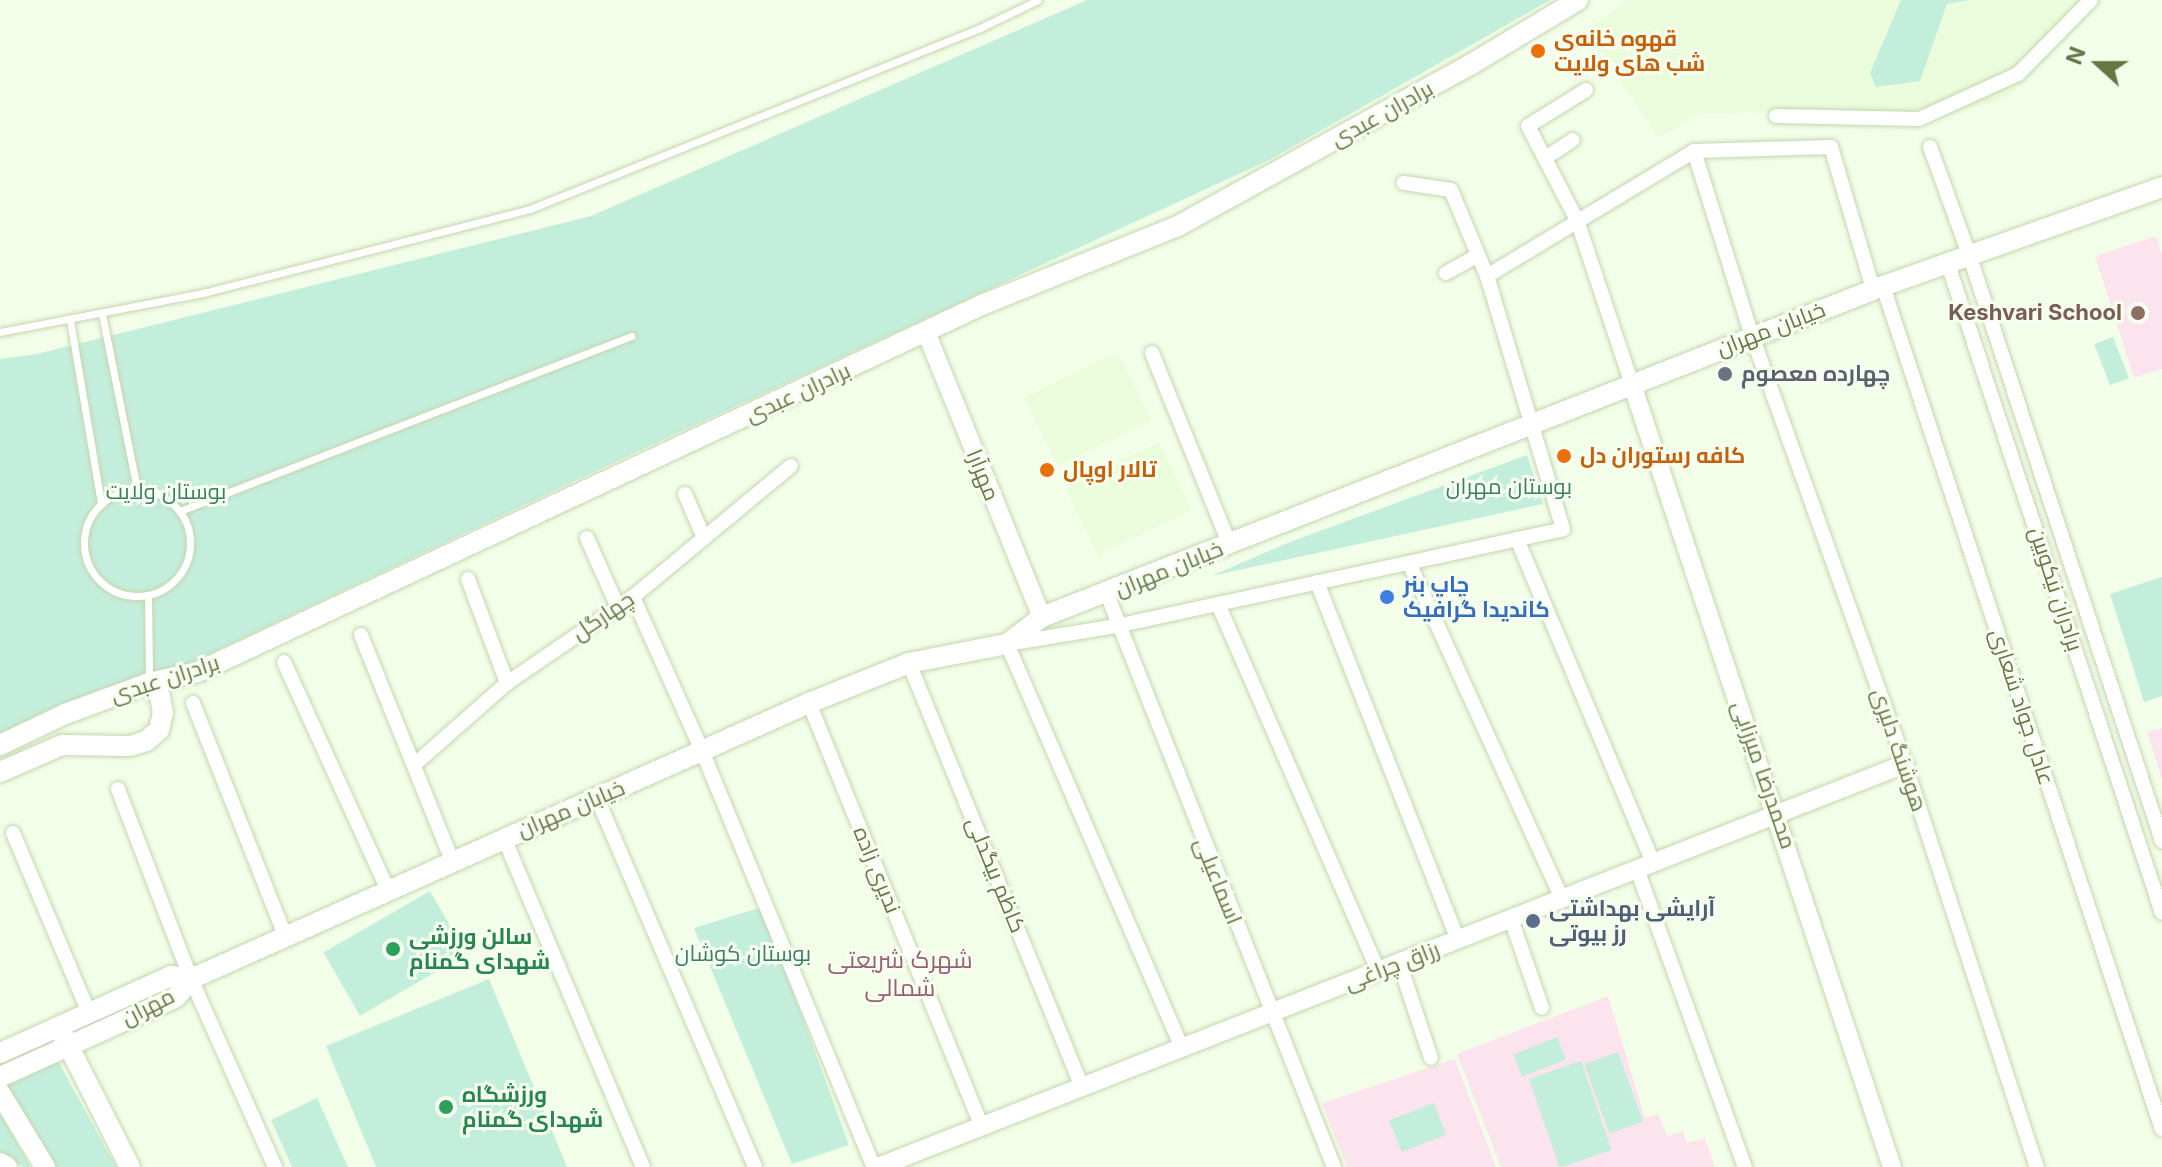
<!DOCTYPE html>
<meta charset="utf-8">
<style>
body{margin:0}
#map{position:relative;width:2162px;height:1167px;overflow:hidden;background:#f2fee8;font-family:Inter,Cairo,sans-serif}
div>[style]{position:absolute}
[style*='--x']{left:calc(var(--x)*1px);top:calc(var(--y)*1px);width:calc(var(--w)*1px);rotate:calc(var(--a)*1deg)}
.residential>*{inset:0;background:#ebfcdc;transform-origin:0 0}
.education>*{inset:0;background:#fbe4ed}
.green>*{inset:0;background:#c4eedc;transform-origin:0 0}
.roads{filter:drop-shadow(0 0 2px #c5d5af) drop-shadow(0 0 2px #c5d5af)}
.service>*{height:7px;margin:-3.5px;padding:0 3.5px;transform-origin:3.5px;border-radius:3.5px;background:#fff}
.service>.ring{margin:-3.5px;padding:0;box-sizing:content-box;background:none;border:7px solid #fff;border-radius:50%}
.minor>*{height:14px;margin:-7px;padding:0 7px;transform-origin:7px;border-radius:7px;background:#fff}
.tertiary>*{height:18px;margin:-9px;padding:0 9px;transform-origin:9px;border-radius:9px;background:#fff}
.secondary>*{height:20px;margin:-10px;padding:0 10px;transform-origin:10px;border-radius:10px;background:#fff}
.dots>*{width:22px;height:22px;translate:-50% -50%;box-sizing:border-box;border:4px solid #f7fff0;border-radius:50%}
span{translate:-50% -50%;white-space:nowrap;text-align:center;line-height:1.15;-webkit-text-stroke:6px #f7fff0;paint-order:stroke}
.food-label{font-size:22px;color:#c56008;font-weight:700}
.left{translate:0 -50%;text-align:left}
.street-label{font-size:22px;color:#667745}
.education-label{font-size:22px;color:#785e54;font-weight:700}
.right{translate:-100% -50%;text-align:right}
.worship-label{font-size:22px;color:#5b616d;font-weight:700}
.park-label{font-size:22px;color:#3c7d68}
.shop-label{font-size:22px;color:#366cbe;font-weight:700}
.service-label{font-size:22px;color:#4e5e75;font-weight:700}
.leisure-label{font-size:22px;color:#27864d;font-weight:700}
.neighbourhood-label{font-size:24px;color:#986075}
.north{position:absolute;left:2058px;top:24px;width:80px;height:80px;-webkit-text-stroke:6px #f7fff0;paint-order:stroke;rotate:291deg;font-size:22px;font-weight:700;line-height:32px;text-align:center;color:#667745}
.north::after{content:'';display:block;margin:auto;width:28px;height:36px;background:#667745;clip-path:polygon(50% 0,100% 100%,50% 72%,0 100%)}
</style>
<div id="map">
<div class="residential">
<i style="clip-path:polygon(1628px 0,2101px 0,2047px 60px,2005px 99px,1946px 115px,1840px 110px,1699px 114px,1659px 138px,1587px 30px)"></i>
<i style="left:1118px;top:352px;width:76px;height:104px;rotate:64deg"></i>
<i style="left:1159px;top:442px;width:75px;height:104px;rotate:64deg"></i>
</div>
<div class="education">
<i style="clip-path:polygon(2156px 236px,2162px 255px,2162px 369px,2134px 378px,2095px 256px)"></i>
<i style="clip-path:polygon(2162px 728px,2162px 780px,2147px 732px)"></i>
<i style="clip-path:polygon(1608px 996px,1645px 1118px,1658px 1114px,1667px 1136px,1683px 1131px,1687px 1143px,1705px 1138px,1715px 1167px,1501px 1167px,1457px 1054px)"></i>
<i style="clip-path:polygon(1455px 1059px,1496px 1167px,1347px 1167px,1322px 1103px)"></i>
</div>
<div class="green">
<i style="clip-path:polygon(1087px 0,1550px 0,1269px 160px,628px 456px,0 753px,0 359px,37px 354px,591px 216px)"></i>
<i style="clip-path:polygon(1901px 0,1969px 0,1947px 4px,1920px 81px,1876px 87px,1870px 73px)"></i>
<i style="left:2113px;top:337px;width:44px;height:20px;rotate:69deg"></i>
<i style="clip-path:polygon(1527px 455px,1543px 504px,1211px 576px,1290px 542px)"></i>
<i style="clip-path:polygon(2162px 577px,2162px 696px,2144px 702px,2110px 594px)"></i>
<i style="left:430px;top:891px;width:73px;height:123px;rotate:60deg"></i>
<i style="clip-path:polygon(762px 907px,849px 1145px,792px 1164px,694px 928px)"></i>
<i style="clip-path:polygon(489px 979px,567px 1167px,376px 1167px,326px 1046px)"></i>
<i style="left:1557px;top:1037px;width:24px;height:47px;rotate:68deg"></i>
<i style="left:1618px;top:1052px;width:74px;height:36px;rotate:70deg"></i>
<i style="clip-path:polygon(58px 1061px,116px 1167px,55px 1167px,6px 1086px)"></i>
<i style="left:1581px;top:1061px;width:94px;height:55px;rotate:71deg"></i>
<i style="clip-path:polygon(317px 1098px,348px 1167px,292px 1167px,271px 1120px)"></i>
<i style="left:1434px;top:1103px;width:34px;height:48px;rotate:69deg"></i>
<i style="clip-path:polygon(0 1112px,30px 1167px,23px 1167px,0 1153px)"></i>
</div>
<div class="roads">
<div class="service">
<i style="--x:102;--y:314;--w:178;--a:78.7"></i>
<i style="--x:70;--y:320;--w:187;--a:80.4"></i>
<i style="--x:0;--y:332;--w:207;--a:-10.9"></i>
<i style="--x:203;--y:293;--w:338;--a:-14.4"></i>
<i style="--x:530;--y:209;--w:485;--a:-21.9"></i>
<i style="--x:980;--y:28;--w:64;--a:-25.8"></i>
<i class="ring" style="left:84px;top:490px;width:99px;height:99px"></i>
<i style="--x:180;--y:511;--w:484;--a:-21.2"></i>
<i style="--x:148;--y:595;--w:86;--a:89.3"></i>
</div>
<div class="minor">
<i style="--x:1586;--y:90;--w:68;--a:148.2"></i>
<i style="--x:1528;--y:126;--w:106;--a:62.5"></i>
<i style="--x:1577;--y:220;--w:173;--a:71.5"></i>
<i style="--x:1776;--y:116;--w:143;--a:1.2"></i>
<i style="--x:1919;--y:119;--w:109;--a:-24.4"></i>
<i style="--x:2018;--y:74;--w:104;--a:-45.4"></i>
<i style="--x:1930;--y:147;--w:117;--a:70"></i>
<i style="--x:1970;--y:257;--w:615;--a:71.8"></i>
<i style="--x:1694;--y:151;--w:194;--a:72.6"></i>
<i style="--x:1752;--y:336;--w:455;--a:70.3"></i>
<i style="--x:1905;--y:764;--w:424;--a:71.9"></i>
<i style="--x:1545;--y:158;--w:33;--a:-33"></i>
<i style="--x:1948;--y:264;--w:683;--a:71.75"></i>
<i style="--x:1446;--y:273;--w:37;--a:-29"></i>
<i style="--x:1487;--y:276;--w:242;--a:-31.1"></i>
<i style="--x:1694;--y:151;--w:137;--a:-1.7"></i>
<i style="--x:1831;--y:147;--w:148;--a:73.5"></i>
<i style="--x:1883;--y:286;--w:888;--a:71.69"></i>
<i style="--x:1152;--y:353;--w:207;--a:67.9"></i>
<i style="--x:685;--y:494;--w:48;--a:66.6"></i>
<i style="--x:587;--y:538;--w:73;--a:65.9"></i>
<i style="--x:1517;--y:539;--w:351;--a:67.2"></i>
<i style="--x:1409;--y:563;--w:368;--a:65.5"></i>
<i style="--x:468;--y:579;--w:111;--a:69.4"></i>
<i style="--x:1317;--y:582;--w:385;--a:68.5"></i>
<i style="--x:1107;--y:594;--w:616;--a:68.39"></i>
<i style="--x:633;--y:597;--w:171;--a:65.8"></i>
<i style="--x:703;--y:753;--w:448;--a:67.6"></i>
<i style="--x:1218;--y:604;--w:400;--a:66.4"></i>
<i style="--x:361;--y:635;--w:243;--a:68"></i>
<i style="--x:284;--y:662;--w:251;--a:65.5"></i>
<i style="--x:909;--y:663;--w:458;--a:67.8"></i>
<i style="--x:193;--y:703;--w:253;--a:68.4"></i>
<i style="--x:809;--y:703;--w:457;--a:67.8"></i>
<i style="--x:414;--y:765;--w:124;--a:-41.4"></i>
<i style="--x:507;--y:683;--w:153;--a:-34.3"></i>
<i style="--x:633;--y:597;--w:205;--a:-39.7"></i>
<i style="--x:118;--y:789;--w:204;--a:69"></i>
<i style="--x:191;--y:979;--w:206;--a:65.9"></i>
<i style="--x:597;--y:798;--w:401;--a:66.8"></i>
<i style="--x:13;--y:833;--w:195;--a:67.1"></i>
<i style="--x:504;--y:838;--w:357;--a:67.1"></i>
<i style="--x:1637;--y:869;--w:317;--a:70.1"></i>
<i style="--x:1511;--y:919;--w:94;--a:70.8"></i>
<i style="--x:1399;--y:962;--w:101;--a:71.6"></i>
<i style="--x:1182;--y:1048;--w:440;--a:-113.4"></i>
<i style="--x:1007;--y:644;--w:110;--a:-9.4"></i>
<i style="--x:1116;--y:626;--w:457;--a:-12.2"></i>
<i style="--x:1563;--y:529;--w:264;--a:-106.7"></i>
<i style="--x:1487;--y:276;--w:93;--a:-112.7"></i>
<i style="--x:1451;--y:190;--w:48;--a:-171.5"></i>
</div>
<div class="tertiary">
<i style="--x:926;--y:332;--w:308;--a:67.9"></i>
<i style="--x:1632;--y:384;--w:825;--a:71.63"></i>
<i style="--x:878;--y:1167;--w:1103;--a:-21.43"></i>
</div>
<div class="secondary">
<i style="--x:0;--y:745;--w:72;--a:-25.5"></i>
<i style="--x:65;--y:714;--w:90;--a:-20.3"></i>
<i style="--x:149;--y:683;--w:50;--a:-12.7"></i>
<i style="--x:198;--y:672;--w:868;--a:-25.09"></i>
<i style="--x:984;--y:304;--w:209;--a:-21.9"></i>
<i style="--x:1178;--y:226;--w:333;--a:-28.9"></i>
<i style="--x:1470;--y:65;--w:126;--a:-31"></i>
<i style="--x:0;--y:772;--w:68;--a:-23.5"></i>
<i style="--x:62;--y:745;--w:68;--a:0.8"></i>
<i style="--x:130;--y:746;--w:17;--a:-17"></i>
<i style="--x:146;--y:741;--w:17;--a:-40"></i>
<i style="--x:159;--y:730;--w:17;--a:-77"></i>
<i style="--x:163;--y:713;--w:17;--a:-100"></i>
<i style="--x:160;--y:696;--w:17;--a:-130"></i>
<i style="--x:63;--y:1035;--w:148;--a:63.1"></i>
<i style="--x:0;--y:1053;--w:188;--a:-24.2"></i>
<i style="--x:171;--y:976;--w:20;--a:9"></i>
<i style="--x:0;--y:1077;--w:193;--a:-24.4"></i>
<i style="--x:176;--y:997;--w:23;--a:-50"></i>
<i style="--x:191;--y:979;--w:677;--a:-24.07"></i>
<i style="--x:809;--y:703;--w:108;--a:-21.8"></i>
<i style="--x:909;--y:663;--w:100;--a:-11"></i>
<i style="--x:1007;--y:644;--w:44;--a:-37.6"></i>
<i style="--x:1042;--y:617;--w:904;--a:-21.48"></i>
<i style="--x:1883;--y:286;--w:296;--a:-19.5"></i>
<i style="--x:0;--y:1093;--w:87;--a:58.7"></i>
<i style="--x:0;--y:1163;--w:8;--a:30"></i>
</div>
</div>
<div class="dots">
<i style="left:1538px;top:51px;background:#e8710a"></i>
<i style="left:2138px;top:313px;background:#8d6e63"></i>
<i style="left:1725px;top:374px;background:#6b7280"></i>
<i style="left:1564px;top:456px;background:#e8710a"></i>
<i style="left:1047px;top:470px;background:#e8710a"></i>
<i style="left:1387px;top:597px;background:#3f7fe0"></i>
<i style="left:1533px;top:921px;background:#5c6f8a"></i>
<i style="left:393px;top:949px;background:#2e9e5b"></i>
<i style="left:446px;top:1107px;background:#2e9e5b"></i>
</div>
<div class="food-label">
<span class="left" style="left:1554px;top:51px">قهوه خانه‌ی<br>شب های ولایت</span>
<span class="left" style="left:1580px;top:456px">کافه رستوران دل</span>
<span class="left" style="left:1063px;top:470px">تالار اوپال</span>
</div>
<div class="street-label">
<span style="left:1382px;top:114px;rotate:-29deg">برادران عبدی</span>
<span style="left:1771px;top:329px;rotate:-21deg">خیابان مهران</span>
<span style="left:798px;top:393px;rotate:-25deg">برادران عبدی</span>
<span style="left:983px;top:475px;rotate:68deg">مهرآرا</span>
<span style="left:1169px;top:569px;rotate:-22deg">خیابان مهران</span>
<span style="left:2056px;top:589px;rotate:72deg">برادران نیکوبین</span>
<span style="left:603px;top:616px;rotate:-34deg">چهارگل</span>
<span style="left:165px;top:679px;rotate:-18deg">برادران عبدی</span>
<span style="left:2022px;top:707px;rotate:72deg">عادل جواد شعاری</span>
<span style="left:1899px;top:750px;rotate:71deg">هوشنگ دلیری</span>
<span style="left:1764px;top:775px;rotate:71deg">محمدرضا میرزایی</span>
<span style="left:571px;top:809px;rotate:-23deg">خیابان مهران</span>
<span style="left:877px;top:870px;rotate:68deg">ندیری زاده</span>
<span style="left:996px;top:875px;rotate:68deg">کاظم بیگدلی</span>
<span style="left:1218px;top:881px;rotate:68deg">اسماعیلی</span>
<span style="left:1392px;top:966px;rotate:-21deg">رزاق چراغی</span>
<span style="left:148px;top:1007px;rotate:-27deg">مهران</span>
</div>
<div class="education-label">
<span class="right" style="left:2122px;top:313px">Keshvari School</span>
</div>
<div class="worship-label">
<span class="left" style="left:1741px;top:374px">چهارده معصوم</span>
</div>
<div class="park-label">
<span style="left:1509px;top:487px">بوستان مهران</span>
<span style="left:166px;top:492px">بوستان ولایت</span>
<span style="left:743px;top:954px">بوستان کوشان</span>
</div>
<div class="shop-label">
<span class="left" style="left:1403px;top:597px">چاپ بنر<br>کاندیدا گرافیک</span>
</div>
<div class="service-label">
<span class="left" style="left:1549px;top:921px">آرایشی بهداشتی<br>رز بیوتی</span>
</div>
<div class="leisure-label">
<span class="left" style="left:409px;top:949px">سالن ورزشی<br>شهدای گمنام</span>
<span class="left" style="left:462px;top:1107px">ورزشگاه<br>شهدای گمنام</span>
</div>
<div class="neighbourhood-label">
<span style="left:900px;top:974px">شهرک شریعتی<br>شمالی</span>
</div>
<div class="north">N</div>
</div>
